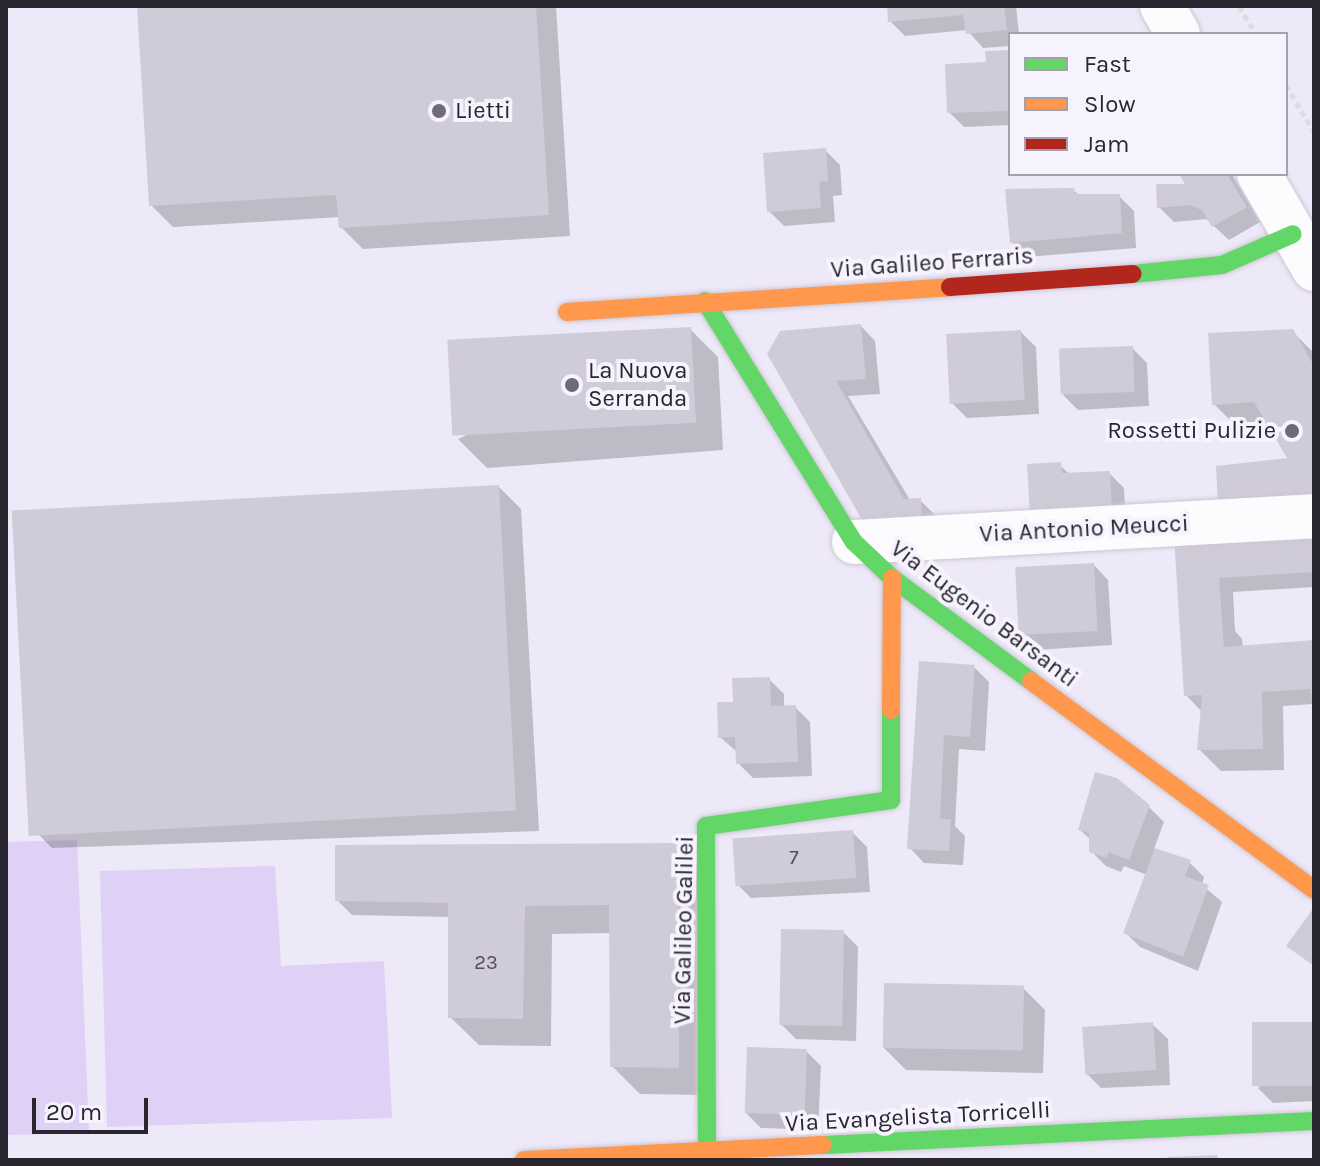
<!DOCTYPE html>
<style>
body{margin:0}
#map{position:relative;width:1320px;height:1166px;overflow:hidden;background:#eee9f8;font-family:Karla,sans-serif}
div>[style]{position:absolute}
[style*='--x']{left:calc(var(--x)*1px);top:calc(var(--y)*1px);width:calc(var(--w)*1px);rotate:calc(var(--a)*1deg)}
.green>*{inset:0;background:#ded1f5}
.shadow>*{inset:0;background:#0003}
.building>*{inset:0;background:#d0cbd8;transform-origin:0 0}
.path>*{height:5px;margin-top:-2.5px;transform-origin:0;background:repeating-linear-gradient(90deg,#dedce0 0 6px,transparent 0 10px)}
.roads{filter:drop-shadow(0 0 2px #ccc7d4) drop-shadow(0 0 2px #ccc7d4)}
.street>*{height:44px;margin:-22px;padding:0 22px;transform-origin:22px;border-radius:22px;background:#fcfcfe}
.fast>*{height:18px;margin:-9px;padding:0 9px;transform-origin:9px;border-radius:9px;background:#63d668}
.slow>*{height:18px;margin:-9px;padding:0 9px;transform-origin:9px;border-radius:9px;background:#ff974d}
.jam>*{height:18px;margin:-9px;padding:0 9px;transform-origin:9px;border-radius:9px;background:#b3261e}
.dots>*{width:22px;height:22px;translate:-50% -50%;box-sizing:border-box;border:4px solid #f7f3fe;border-radius:50%}
span{translate:-50% -50%;white-space:nowrap;text-align:center;line-height:1.15;-webkit-text-stroke:8px #f7f3fe;paint-order:stroke}
.number-label{font-size:20px;color:#534f5a}
.number-label span{-webkit-text-stroke-width:0}
.poi-label{font-size:24px;color:#292630}
.left{translate:0 -50%;text-align:left}
.right{translate:-100% -50%;text-align:right}
.street-label{font-size:24px;color:#292630}
.frame{position:absolute;inset:0;border:8px solid #292630;pointer-events:none}
.legend{position:absolute;left:1008px;top:32px;width:280px;height:144px;box-sizing:border-box;background:#f7f3fe;border:2px solid #a5a1ac;margin:0;padding:10px 14px;list-style:none;font-size:24px;color:#292630}
.legend li{display:flex;align-items:center;gap:16px;height:40px}
.legend b{width:40px;border:2px solid #a5a1ac}
.scale{position:absolute;left:32px;top:1098px;width:116px;height:36px;box-sizing:border-box;border:4px solid #292630;border-top:0;padding-left:10px;font-size:24px;line-height:28px;white-space:nowrap;color:#292630;-webkit-text-stroke:6px #f7f3fe;paint-order:stroke}
</style>
<div id="map">
<div class="green">
<i style="clip-path:polygon(77px 840px,89px 1133px,6px 1135px,6px 842px)"></i>
<i style="clip-path:polygon(275px 866px,281px 966px,384px 961px,392px 1118px,107px 1127px,100px 871px)"></i>
</div>
<div class="shadow">
<i style="clip-path:polygon(139px 6px,556px 6px,570px 236px,363px 249px,341px 227px,340px 217px,173px 227px,151px 205px)"></i>
<i style="clip-path:polygon(889px 6px,1016px 6px,1019px 34px,1010px 34px,1010px 46px,983px 48px,967px 30px,905px 36px,890px 21px)"></i>
<i style="clip-path:polygon(1010px 52px,1010px 125px,964px 127px,949px 112px,988px 64px)"></i>
<i style="clip-path:polygon(825px 150px,840px 165px,842px 195px,833px 196px,835px 222px,784px 226px,769px 211px)"></i>
<i style="clip-path:polygon(1182px 174px,1232px 174px,1260px 222px,1229px 240px,1206px 219px,1174px 222px,1159px 207px,1189px 186px)"></i>
<i style="clip-path:polygon(1073px 190px,1080px 196px,1119px 196px,1134px 211px,1136px 248px,1027px 257px,1012px 242px)"></i>
<i style="clip-path:polygon(861px 326px,875px 341px,880px 394px,848px 396px,910px 500px,920px 500px,935px 515px,937px 543px,886px 546px,781px 332px)"></i>
<i style="clip-path:polygon(690px 329px,718px 357px,723px 450px,487px 468px,458px 439px)"></i>
<i style="clip-path:polygon(1292px 331px,1314px 353px,1314px 514px,1290px 460px,1269px 424px,1236px 426px,1214px 404px)"></i>
<i style="clip-path:polygon(1021px 332px,1036px 347px,1039px 414px,967px 418px,952px 403px)"></i>
<i style="clip-path:polygon(1132px 348px,1147px 363px,1149px 406px,1078px 410px,1063px 395px)"></i>
<i style="clip-path:polygon(1060px 465px,1070px 475px,1109px 473px,1124px 488px,1126px 526px,1047px 531px)"></i>
<i style="clip-path:polygon(499px 487px,521px 509px,539px 831px,52px 848px,29px 825px)"></i>
<i style="clip-path:polygon(1314px 530px,1314px 587px,1233px 592px,1235px 631px,1242px 639px,1243px 647px,1314px 642px,1314px 719px,1313px 704px,1283px 706px,1284px 770px,1221px 771px,1199px 749px,1202px 712px,1186px 695px,1177px 538px)"></i>
<i style="clip-path:polygon(1094px 565px,1108px 580px,1112px 645px,1036px 650px,1021px 635px)"></i>
<i style="clip-path:polygon(920px 664px,974px 667px,989px 682px,985px 751px,959px 749px,955px 826px,965px 836px,963px 865px,924px 863px,910px 848px)"></i>
<i style="clip-path:polygon(769px 679px,784px 694px,784px 707px,795px 707px,810px 722px,812px 776px,753px 778px,738px 763px,737px 752px,720px 737px)"></i>
<i style="clip-path:polygon(1149px 807px,1164px 822px,1154px 849px,1189px 862px,1204px 877px,1202px 885px,1222px 902px,1198px 971px,1140px 947px,1125px 932px,1147px 875px,1124px 866px,1121px 872px,1106px 866px,1091px 851px,1091px 840px,1080px 830px)"></i>
<i style="clip-path:polygon(852px 832px,867px 847px,870px 892px,751px 898px,736px 883px)"></i>
<i style="clip-path:polygon(678px 845px,706px 873px,706px 1095px,640px 1094px,612px 1066px,611px 933px,552px 934px,551px 1046px,479px 1045px,450px 1017px,450px 917px,352px 915px,337px 900px)"></i>
<i style="clip-path:polygon(843px 932px,858px 947px,856px 1041px,796px 1039px,781px 1024px)"></i>
<i style="clip-path:polygon(1023px 988px,1045px 1010px,1043px 1073px,906px 1070px,884px 1048px)"></i>
<i style="clip-path:polygon(1314px 1024px,1314px 1101px,1273px 1103px,1258px 1088px)"></i>
<i style="clip-path:polygon(1153px 1025px,1168px 1039px,1170px 1085px,1101px 1088px,1086px 1073px)"></i>
<i style="clip-path:polygon(806px 1051px,821px 1066px,818px 1130px,761px 1128px,746px 1113px)"></i>
</div>
<div class="building">
<i style="clip-path:polygon(137px 6px,536px 6px,549px 215px,339px 228px,336px 195px,149px 206px)"></i>
<i style="clip-path:polygon(887px 6px,1004px 6px,1007px 30px,966px 34px,963px 15px,888px 22px)"></i>
<i style="clip-path:polygon(1010px 50px,1010px 111px,947px 113px,945px 64px,986px 62px,985px 51px)"></i>
<i style="clip-path:polygon(826px 148px,828px 181px,819px 182px,821px 208px,767px 212px,763px 153px)"></i>
<i style="clip-path:polygon(1179px 174px,1227px 174px,1247px 207px,1212px 227px,1202px 210px,1189px 205px,1157px 208px,1156px 184px,1185px 184px)"></i>
<i style="clip-path:polygon(1074px 188px,1075px 194px,1120px 194px,1122px 233px,1010px 243px,1005px 189px)"></i>
<i style="clip-path:polygon(861px 324px,866px 379px,836px 381px,904px 499px,921px 498px,923px 529px,869px 532px,767px 354px,780px 331px)"></i>
<i style="left:691px;top:327px;width:96px;height:244px;rotate:87deg"></i>
<i style="clip-path:polygon(1293px 329px,1314px 366px,1314px 499px,1218px 505px,1216px 466px,1287px 458px,1254px 402px,1212px 405px,1208px 333px)"></i>
<i style="left:1021px;top:330px;width:70px;height:75px;rotate:87deg"></i>
<i style="left:1133px;top:346px;width:46px;height:74px;rotate:88deg"></i>
<i style="clip-path:polygon(1061px 462px,1062px 473px,1110px 471px,1112px 512px,1030px 517px,1027px 464px)"></i>
<i style="left:499px;top:485px;width:326px;height:488px;rotate:87deg"></i>
<i style="clip-path:polygon(1314px 528px,1314px 572px,1219px 578px,1224px 647px,1314px 640px,1314px 714px,1310px 689px,1262px 692px,1263px 749px,1197px 750px,1202px 695px,1184px 696px,1174px 536px)"></i>
<i style="left:1094px;top:563px;width:68px;height:79px;rotate:87deg"></i>
<i style="clip-path:polygon(919px 661px,975px 665px,970px 737px,944px 735px,940px 819px,951px 819px,949px 851px,907px 849px)"></i>
<i style="clip-path:polygon(770px 677px,771px 706px,796px 705px,798px 762px,736px 764px,735px 737px,718px 738px,717px 702px,733px 702px,732px 678px)"></i>
<i style="clip-path:polygon(1095px 772px,1117px 778px,1150px 805px,1129px 860px,1109px 852px,1106px 858px,1089px 852px,1089px 833px,1078px 830px)"></i>
<i style="left:853px;top:830px;width:48px;height:121px;rotate:86deg"></i>
<i style="clip-path:polygon(678px 843px,679px 1068px,610px 1067px,609px 905px,525px 906px,523px 1019px,448px 1018px,448px 903px,335px 901px,335px 845px)"></i>
<i style="clip-path:polygon(1155px 848px,1191px 860px,1185px 876px,1209px 885px,1183px 957px,1123px 933px)"></i>
<i style="clip-path:polygon(1312px 910px,1314px 912px,1314px 966px,1286px 946px)"></i>
<i style="left:781px;top:929px;width:63px;height:96px;rotate:1deg"></i>
<i style="left:884px;top:983px;width:140px;height:65px;rotate:1deg"></i>
<i style="left:1153px;top:1022px;width:48px;height:71px;rotate:86deg"></i>
<i style="left:1314px;top:1022px;width:64px;height:62px;rotate:90deg"></i>
<i style="left:747px;top:1047px;width:60px;height:66px;rotate:2deg"></i>
<i style="clip-path:polygon(1217px 1155px,1218px 1160px,1167px 1160px,1167px 1157px)"></i>
</div>
<div class="path">
<i style="--x:1239;--y:6;--w:33;--a:59"></i>
<i style="--x:1286;--y:85;--w:55;--a:59.2"></i>
</div>
<div class="roads">
<div class="street">
<i style="--x:1162;--y:6;--w:32;--a:60"></i>
<i style="--x:1259;--y:174;--w:110;--a:59.9"></i>
<i style="--x:854;--y:542;--w:461;--a:-3.2"></i>
</div>
<div class="fast">
<i style="--x:1133;--y:274;--w:89;--a:-5.8"></i>
<i style="--x:1222;--y:265;--w:77;--a:-23.6"></i>
<i style="--x:705;--y:301;--w:283;--a:58.3"></i>
<i style="--x:854;--y:542;--w:52;--a:43.5"></i>
<i style="--x:892;--y:578;--w:173;--a:36.5"></i>
<i style="--x:823;--y:1145;--w:492;--a:-2.8"></i>
<i style="--x:707;--y:1151;--w:325;--a:-90.2"></i>
<i style="--x:706;--y:826;--w:187;--a:-8"></i>
<i style="--x:891;--y:800;--w:90;--a:-90"></i>
</div>
<div class="slow">
<i style="--x:567;--y:312;--w:384;--a:-3.7"></i>
<i style="--x:1031;--y:681;--w:352;--a:36.4"></i>
<i style="--x:891;--y:710;--w:132;--a:-89.6"></i>
<i style="--x:524;--y:1160;--w:299;--a:-2.9"></i>
</div>
<div class="jam">
<i style="--x:950;--y:287;--w:183;--a:-4.1"></i>
</div>
</div>
<div class="dots">
<i style="left:439px;top:111px;background:#6e6a76"></i>
<i style="left:572px;top:385px;background:#6e6a76"></i>
<i style="left:1292px;top:431px;background:#6e6a76"></i>
</div>
<div class="number-label">
<span style="left:794px;top:857px">7</span>
<span style="left:486px;top:962px">23</span>
</div>
<div class="poi-label">
<span class="left" style="left:455px;top:111px">Lietti</span>
<span class="left" style="left:588px;top:385px">La Nuova<br>Serranda</span>
<span class="right" style="left:1276px;top:431px">Rossetti Pulizie</span>
</div>
<div class="street-label">
<span style="left:932px;top:263px;rotate:-4deg">Via Galileo Ferraris</span>
<span style="left:1084px;top:529px;rotate:-3deg">Via Antonio Meucci</span>
<span style="left:984px;top:614px;rotate:37deg">Via Eugenio Barsanti</span>
<span style="left:684px;top:930px;rotate:-89deg">Via Galileo Galilei</span>
<span style="left:918px;top:1117px;rotate:-3deg">Via Evangelista Torricelli</span>
</div>
<div class="frame"></div>
<ul class="legend">
<li><b style="height:10px;background:#63d668"></b>Fast</li>
<li><b style="height:10px;background:#ff974d"></b>Slow</li>
<li><b style="height:10px;background:#b3261e"></b>Jam</li>
</ul>
<div class="scale">20 m</div>
</div>
